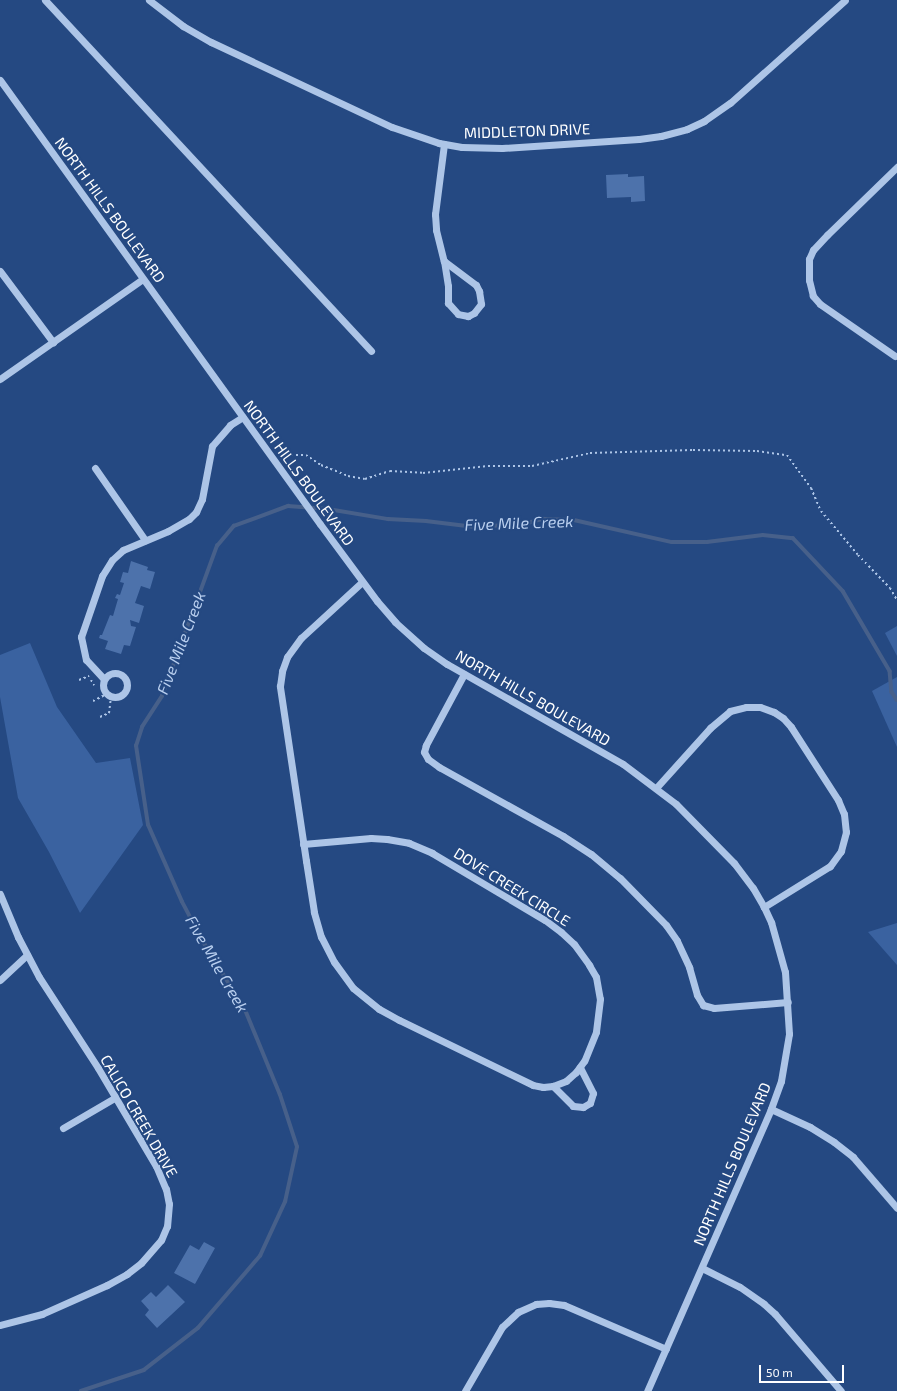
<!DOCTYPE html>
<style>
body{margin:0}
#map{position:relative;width:897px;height:1391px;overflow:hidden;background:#254982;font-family:"Exo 2",sans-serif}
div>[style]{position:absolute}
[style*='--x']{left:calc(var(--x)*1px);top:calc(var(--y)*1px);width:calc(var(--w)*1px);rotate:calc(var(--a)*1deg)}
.green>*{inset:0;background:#3a62a0}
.stream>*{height:3.5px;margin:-1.75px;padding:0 1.75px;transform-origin:1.75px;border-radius:1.75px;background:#47608a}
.building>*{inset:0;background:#4d72ab}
.path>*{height:2px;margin-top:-1px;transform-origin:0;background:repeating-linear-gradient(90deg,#adc5e7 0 2px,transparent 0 5px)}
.minor>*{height:7px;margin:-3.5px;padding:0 3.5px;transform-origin:3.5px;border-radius:3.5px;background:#adc5e7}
.minor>.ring{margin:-3.5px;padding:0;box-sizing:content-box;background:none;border:7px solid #adc5e7;border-radius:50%}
span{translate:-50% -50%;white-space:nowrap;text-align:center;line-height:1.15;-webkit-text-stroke:4px #254982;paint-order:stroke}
.street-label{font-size:15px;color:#fff}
.water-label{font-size:16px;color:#b9cfef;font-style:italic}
.scale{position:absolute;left:759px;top:1365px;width:85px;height:18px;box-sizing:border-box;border:2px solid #fff;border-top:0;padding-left:5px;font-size:12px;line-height:14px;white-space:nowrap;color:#fff;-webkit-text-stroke:3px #254982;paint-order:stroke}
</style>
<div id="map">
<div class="green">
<i style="clip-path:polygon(897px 626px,897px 656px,885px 633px)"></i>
<i style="clip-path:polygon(30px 643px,57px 707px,96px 763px,130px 758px,143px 825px,80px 913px,49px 852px,18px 798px,0 697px,0 655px)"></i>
<i style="clip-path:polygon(897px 677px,897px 747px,872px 691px)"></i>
<i style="clip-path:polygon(897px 923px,897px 965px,868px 932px)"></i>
</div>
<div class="stream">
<i style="--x:81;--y:1391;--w:66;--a:-18.4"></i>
<i style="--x:144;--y:1370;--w:68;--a:-37.9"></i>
<i style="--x:198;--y:1328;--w:95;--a:-49.3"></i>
<i style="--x:260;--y:1256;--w:60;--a:-65.2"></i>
<i style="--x:285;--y:1202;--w:56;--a:-77.7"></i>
<i style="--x:297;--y:1147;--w:55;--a:-108.1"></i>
<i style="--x:280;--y:1095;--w:92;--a:-112.4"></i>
<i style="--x:245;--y:1010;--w:80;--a:-121.7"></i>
<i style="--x:203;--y:942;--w:45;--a:-117.7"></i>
<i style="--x:182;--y:902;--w:84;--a:-113.8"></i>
<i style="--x:148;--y:825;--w:80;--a:-98.6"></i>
<i style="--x:136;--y:746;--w:20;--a:-72"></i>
<i style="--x:142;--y:727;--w:37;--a:-57"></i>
<i style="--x:162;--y:696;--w:160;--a:-69.9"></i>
<i style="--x:217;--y:546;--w:26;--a:-50"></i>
<i style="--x:234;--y:526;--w:58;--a:-20.3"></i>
<i style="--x:288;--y:506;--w:40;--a:4.3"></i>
<i style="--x:328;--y:509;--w:61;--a:9.5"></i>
<i style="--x:388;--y:519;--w:38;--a:3"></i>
<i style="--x:426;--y:521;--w:49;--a:7"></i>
<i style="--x:475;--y:527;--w:49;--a:-3.5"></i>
<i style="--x:524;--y:524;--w:20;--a:-15"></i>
<i style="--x:543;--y:519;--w:31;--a:2"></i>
<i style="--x:574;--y:520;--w:100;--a:12.7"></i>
<i style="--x:672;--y:542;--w:35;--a:0"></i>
<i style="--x:707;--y:542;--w:56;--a:-7.1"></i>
<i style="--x:763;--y:535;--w:30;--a:6"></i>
<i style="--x:793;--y:538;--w:73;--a:46.7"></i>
<i style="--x:843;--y:591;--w:93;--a:59.6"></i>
<i style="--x:890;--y:671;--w:21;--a:85"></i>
<i style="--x:892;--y:692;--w:9;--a:58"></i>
</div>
<div class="building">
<i style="clip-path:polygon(628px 174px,628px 177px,644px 176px,645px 201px,631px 202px,631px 197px,607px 198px,606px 175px)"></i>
<i style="clip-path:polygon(131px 561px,148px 567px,147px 570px,155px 572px,150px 589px,141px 586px,135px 603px,144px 606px,139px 623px,130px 620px,131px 626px,136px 627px,130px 646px,124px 645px,121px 654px,105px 649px,108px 641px,99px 638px,100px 635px,102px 635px,110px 615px,113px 616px,118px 599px,115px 598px,117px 594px,120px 595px,124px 583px,120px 582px,123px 572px,128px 573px)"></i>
<i style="clip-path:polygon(204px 1242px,215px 1248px,195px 1284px,174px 1273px,190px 1245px,199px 1250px)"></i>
<i style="clip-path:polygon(168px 1285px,185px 1302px,157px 1328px,145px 1315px,149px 1310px,141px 1301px,151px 1292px,156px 1297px)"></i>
</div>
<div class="path">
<i style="--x:284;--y:459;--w:8;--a:-30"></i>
<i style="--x:291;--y:455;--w:15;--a:0"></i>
<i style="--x:306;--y:455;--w:18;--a:34"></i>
<i style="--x:321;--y:465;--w:29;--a:22"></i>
<i style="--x:348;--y:476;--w:17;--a:10"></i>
<i style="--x:365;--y:479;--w:26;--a:-18"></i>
<i style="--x:390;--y:471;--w:33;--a:3"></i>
<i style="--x:423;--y:473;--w:65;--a:-6.1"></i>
<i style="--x:488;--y:466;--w:44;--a:0"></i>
<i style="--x:532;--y:466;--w:59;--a:-12.6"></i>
<i style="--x:590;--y:453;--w:103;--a:-1.7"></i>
<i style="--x:693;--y:450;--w:64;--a:0.9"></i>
<i style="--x:757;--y:451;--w:30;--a:8"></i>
<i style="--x:787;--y:455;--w:41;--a:54"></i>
<i style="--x:811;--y:488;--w:25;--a:67"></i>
<i style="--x:821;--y:511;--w:57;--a:49.9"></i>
<i style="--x:858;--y:555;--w:46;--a:45.9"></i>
<i style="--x:890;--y:588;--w:14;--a:60"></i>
<i style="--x:79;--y:680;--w:11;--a:-22"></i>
<i style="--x:91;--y:680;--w:6;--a:59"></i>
<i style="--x:93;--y:701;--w:16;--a:-27"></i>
<i style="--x:100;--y:717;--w:10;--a:-24"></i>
<i style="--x:109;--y:713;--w:16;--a:-83"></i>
</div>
<div class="minor">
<i style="--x:45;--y:0;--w:479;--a:47.1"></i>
<i style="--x:149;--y:0;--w:43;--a:37.4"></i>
<i style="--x:183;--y:26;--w:32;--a:30"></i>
<i style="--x:211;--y:42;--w:200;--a:25.2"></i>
<i style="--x:392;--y:127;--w:50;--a:18.8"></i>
<i style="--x:439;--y:143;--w:23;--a:10"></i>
<i style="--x:462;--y:147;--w:40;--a:1.4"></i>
<i style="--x:502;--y:148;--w:137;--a:-3.8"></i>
<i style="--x:639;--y:139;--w:22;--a:-8"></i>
<i style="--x:661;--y:136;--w:27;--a:-15"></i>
<i style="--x:687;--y:129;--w:19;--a:-25"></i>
<i style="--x:704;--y:121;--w:32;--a:-35"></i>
<i style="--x:730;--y:103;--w:154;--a:-41.8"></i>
<i style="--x:0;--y:80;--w:547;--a:54.22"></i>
<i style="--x:320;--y:524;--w:96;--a:53.5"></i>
<i style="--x:377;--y:601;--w:28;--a:49"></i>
<i style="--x:395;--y:622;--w:39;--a:42"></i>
<i style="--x:424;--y:648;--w:28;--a:35"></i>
<i style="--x:447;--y:664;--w:202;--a:29.6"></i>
<i style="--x:623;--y:764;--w:66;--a:37"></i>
<i style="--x:676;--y:804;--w:83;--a:45.5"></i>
<i style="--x:734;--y:863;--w:31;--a:53"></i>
<i style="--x:753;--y:888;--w:22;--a:60"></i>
<i style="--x:764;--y:907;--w:17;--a:65"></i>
<i style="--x:771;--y:922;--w:52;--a:74.4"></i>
<i style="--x:785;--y:972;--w:62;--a:86.3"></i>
<i style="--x:789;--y:1034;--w:48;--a:99.7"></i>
<i style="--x:781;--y:1081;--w:30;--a:110"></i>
<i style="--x:771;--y:1109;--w:308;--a:113.7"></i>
<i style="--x:444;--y:144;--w:71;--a:97.3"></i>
<i style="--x:435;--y:214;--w:16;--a:86"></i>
<i style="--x:436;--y:230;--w:32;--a:76"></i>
<i style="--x:444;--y:261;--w:40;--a:37"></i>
<i style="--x:476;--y:285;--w:7;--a:63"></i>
<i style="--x:479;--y:291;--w:13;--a:81"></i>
<i style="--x:481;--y:304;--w:11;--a:128"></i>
<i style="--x:474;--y:313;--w:7;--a:153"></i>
<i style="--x:468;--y:316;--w:10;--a:-169"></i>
<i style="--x:458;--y:314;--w:15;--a:-132"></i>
<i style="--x:448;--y:303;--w:17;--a:-90"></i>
<i style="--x:448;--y:286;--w:25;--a:-99"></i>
<i style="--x:0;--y:271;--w:89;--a:53.3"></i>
<i style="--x:895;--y:356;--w:91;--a:-145.3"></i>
<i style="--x:820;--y:304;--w:11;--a:-131"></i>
<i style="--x:813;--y:296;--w:16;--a:-104"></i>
<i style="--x:809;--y:280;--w:21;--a:-90"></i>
<i style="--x:809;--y:259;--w:10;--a:-66"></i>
<i style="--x:813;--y:250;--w:21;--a:-47"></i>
<i style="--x:827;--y:235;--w:98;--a:-44.2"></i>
<i style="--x:0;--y:379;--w:174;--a:-35"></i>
<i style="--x:95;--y:468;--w:88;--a:55.2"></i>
<i class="ring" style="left:103px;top:673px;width:17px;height:17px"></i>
<i style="--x:464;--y:674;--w:81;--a:118.2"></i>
<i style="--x:426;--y:745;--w:7;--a:106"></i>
<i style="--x:424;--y:752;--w:8;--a:60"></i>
<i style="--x:428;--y:759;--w:14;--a:36"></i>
<i style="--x:439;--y:767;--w:142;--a:29.1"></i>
<i style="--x:563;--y:836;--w:33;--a:33"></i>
<i style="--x:591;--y:854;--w:38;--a:40"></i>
<i style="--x:620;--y:878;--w:66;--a:45.6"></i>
<i style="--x:666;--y:925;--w:19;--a:55"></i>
<i style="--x:677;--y:941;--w:29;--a:65"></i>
<i style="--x:689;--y:967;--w:29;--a:74"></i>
<i style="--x:697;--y:995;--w:12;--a:59"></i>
<i style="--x:703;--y:1005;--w:11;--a:15"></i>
<i style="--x:714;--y:1008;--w:74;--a:-4.6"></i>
<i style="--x:104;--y:679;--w:26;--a:-133"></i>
<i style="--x:86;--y:660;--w:24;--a:-102"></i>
<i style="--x:81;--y:637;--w:65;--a:-71"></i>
<i style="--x:102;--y:576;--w:19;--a:-58"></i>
<i style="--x:112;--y:560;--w:15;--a:-42"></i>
<i style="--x:123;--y:550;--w:49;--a:-22.9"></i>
<i style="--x:168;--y:531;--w:24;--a:-30"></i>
<i style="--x:189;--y:519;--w:10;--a:-45"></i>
<i style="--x:196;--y:512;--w:14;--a:-65"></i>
<i style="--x:202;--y:499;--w:54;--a:-79.3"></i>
<i style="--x:212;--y:446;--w:28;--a:-49"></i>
<i style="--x:230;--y:425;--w:15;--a:-32"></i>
<i style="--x:656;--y:788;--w:81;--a:-48"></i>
<i style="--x:710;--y:728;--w:26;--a:-40"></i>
<i style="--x:730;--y:711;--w:16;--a:-14"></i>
<i style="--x:746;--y:707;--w:14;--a:0"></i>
<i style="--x:760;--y:707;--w:15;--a:20"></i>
<i style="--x:774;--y:712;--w:11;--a:34"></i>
<i style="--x:783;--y:718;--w:12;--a:48"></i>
<i style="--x:791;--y:727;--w:87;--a:57.2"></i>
<i style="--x:838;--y:800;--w:15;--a:67"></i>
<i style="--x:844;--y:814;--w:18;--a:84"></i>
<i style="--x:846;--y:832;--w:20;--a:105"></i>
<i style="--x:841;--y:851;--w:19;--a:126"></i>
<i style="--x:830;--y:866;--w:78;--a:148.2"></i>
<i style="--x:303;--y:844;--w:68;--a:-5"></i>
<i style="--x:371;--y:838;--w:16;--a:4"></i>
<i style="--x:387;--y:839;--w:22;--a:10"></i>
<i style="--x:409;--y:843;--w:25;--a:23"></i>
<i style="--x:432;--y:853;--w:131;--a:30.7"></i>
<i style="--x:545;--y:920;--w:20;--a:37"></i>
<i style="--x:561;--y:932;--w:18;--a:43"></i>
<i style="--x:574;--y:944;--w:26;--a:54"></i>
<i style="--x:589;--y:965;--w:14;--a:60"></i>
<i style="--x:596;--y:977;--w:22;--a:80"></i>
<i style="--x:600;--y:999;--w:33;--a:97"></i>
<i style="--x:596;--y:1032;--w:31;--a:112"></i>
<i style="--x:584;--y:1061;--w:14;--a:126"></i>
<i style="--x:576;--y:1072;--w:13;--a:138"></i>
<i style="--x:566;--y:1081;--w:14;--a:159"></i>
<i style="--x:553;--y:1086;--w:10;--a:174"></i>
<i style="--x:543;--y:1087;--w:10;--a:-169"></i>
<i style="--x:533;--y:1085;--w:149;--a:-154.1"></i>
<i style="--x:399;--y:1020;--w:23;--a:-151"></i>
<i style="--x:379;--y:1009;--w:33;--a:-141"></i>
<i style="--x:353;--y:988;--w:32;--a:-126"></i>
<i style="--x:334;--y:962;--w:28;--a:-117"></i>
<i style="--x:321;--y:937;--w:26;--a:-106"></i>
<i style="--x:314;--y:912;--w:52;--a:-98.9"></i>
<i style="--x:306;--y:861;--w:177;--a:-98.5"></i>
<i style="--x:280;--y:686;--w:15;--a:-82"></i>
<i style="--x:282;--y:671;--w:15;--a:-70"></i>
<i style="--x:287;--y:657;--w:24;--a:-54"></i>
<i style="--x:301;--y:638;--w:83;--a:-42.6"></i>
<i style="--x:0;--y:894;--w:47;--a:67.3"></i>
<i style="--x:18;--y:937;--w:45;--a:62.3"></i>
<i style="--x:39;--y:977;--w:108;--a:57"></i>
<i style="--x:98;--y:1068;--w:114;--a:59.4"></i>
<i style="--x:156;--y:1166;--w:25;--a:67"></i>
<i style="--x:166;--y:1189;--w:15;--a:79"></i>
<i style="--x:169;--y:1204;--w:22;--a:95"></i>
<i style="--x:167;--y:1226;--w:15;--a:113"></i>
<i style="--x:161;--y:1240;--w:30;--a:131"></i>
<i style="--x:141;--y:1263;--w:18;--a:142"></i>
<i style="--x:127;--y:1274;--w:23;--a:151"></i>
<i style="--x:107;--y:1285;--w:71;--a:156"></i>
<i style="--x:42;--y:1314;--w:43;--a:165.3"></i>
<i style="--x:0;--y:980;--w:37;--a:-43"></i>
<i style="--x:553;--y:1086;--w:28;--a:45"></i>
<i style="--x:573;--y:1106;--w:10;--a:6"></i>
<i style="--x:583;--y:1107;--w:8;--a:-30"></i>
<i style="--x:590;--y:1103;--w:10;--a:-73"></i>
<i style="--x:593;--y:1093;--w:29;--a:-117"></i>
<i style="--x:771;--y:1109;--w:43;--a:24.8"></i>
<i style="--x:810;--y:1127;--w:28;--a:32"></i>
<i style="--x:834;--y:1142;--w:24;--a:38"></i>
<i style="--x:853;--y:1157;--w:67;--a:49.2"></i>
<i style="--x:63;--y:1128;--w:61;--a:-30.3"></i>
<i style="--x:702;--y:1268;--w:42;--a:26.6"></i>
<i style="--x:740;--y:1287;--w:29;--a:35"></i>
<i style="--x:764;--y:1304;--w:15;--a:42"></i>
<i style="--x:775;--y:1314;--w:101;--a:49.4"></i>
<i style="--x:465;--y:1391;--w:74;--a:-60"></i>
<i style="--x:502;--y:1327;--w:22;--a:-43"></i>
<i style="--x:518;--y:1312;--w:20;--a:-24"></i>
<i style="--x:536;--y:1304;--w:13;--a:-4"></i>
<i style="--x:549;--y:1303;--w:15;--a:8"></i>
<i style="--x:564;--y:1305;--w:111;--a:23.3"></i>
</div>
<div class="street-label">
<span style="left:527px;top:131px;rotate:-2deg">MIDDLETON DRIVE</span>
<span style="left:110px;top:210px;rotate:54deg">NORTH HILLS BOULEVARD</span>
<span style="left:299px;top:473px;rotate:54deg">NORTH HILLS BOULEVARD</span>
<span style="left:533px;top:698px;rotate:30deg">NORTH HILLS BOULEVARD</span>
<span style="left:512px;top:887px;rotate:32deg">DOVE CREEK CIRCLE</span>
<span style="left:139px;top:1116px;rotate:60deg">CALICO CREEK DRIVE</span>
<span style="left:732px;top:1164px;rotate:-67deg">NORTH HILLS BOULEVARD</span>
</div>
<div class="water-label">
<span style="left:519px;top:523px;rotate:-2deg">Five Mile Creek</span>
<span style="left:181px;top:643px;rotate:-69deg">Five Mile Creek</span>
<span style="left:217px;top:964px;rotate:60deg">Five Mile Creek</span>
</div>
<div class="scale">50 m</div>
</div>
